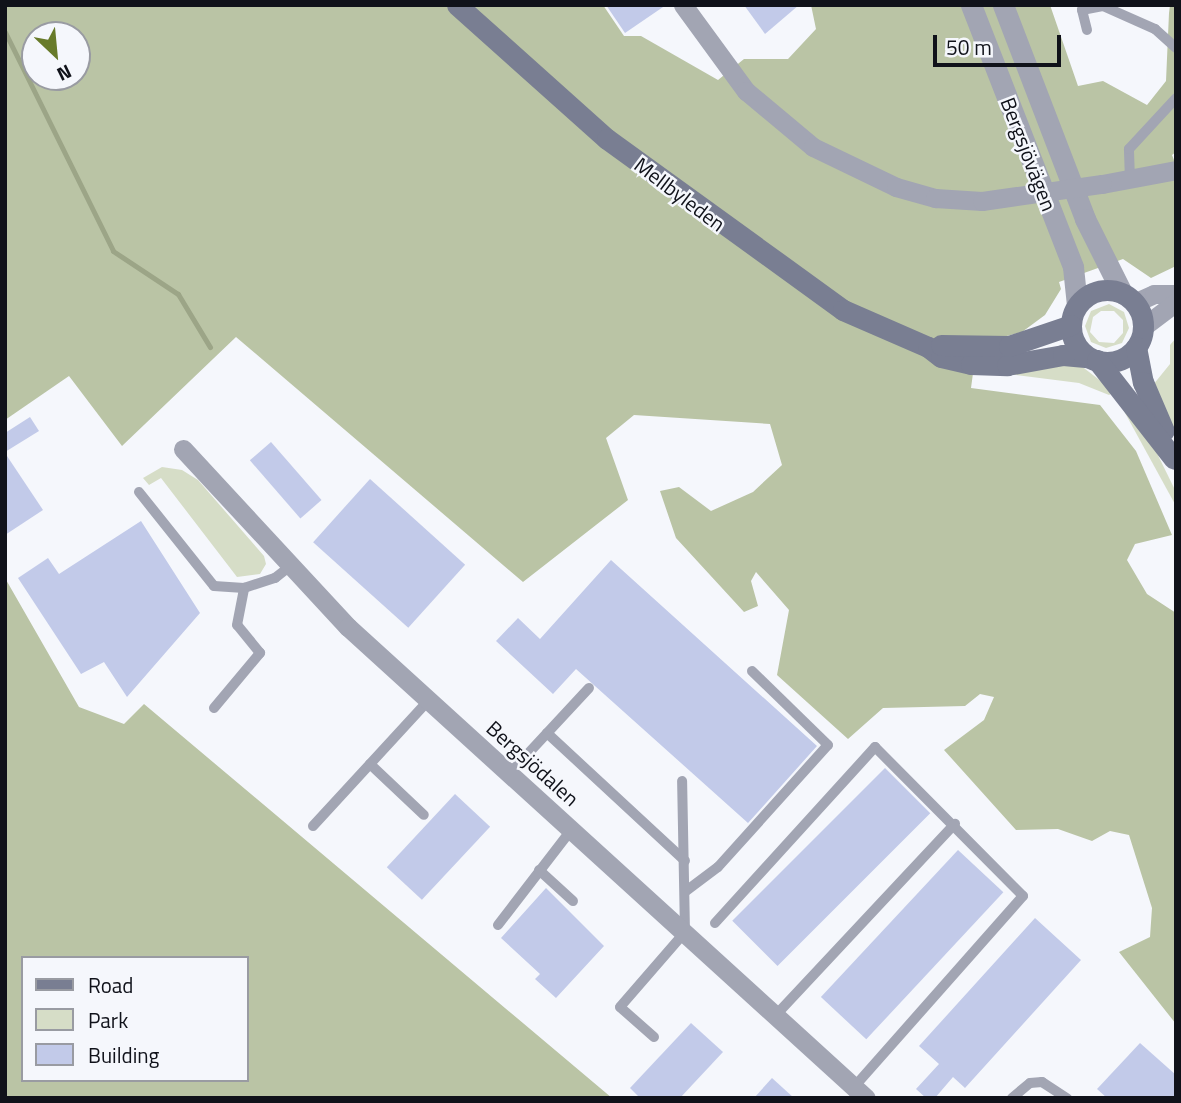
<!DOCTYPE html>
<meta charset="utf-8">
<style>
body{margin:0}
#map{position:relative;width:1181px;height:1103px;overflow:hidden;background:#f5f7fc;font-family:"Titillium Web",sans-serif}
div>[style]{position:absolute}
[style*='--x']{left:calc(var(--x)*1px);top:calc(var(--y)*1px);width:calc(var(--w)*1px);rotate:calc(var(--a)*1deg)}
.green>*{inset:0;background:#d6ddc7}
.forest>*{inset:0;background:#bac4a5}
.stream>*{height:5px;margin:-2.5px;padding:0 2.5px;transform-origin:2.5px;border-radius:2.5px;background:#9ca587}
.building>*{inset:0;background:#c2cae9;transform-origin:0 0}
.service>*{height:10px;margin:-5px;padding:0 5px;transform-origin:5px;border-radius:5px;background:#a2a5b3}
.minor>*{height:19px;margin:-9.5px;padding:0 9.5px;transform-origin:9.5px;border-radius:9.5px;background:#a2a5b3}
.tertiary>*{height:21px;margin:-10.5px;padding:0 10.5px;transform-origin:10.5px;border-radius:10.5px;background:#a2a5b3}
.secondary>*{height:21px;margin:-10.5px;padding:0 10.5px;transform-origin:10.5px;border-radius:10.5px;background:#797e92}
.secondary>.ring{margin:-10.5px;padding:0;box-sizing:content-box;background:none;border:21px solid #797e92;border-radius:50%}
.minor-bridge>*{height:19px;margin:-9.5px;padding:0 9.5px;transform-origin:9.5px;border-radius:9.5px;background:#a2a5b3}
span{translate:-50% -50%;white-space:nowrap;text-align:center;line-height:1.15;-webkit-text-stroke:5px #f5f7fc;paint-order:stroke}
.street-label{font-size:21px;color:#10121a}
.frame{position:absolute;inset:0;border:7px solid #10121a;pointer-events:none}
.legend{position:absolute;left:21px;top:956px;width:228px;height:126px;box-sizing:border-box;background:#f5f7fc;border:2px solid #999ba2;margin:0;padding:9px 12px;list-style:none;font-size:21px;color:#10121a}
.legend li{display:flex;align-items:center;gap:14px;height:35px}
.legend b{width:35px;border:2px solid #999ba2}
.north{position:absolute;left:21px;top:21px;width:70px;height:70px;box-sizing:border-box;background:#f5f7fc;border:2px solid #999ba2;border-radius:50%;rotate:154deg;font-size:19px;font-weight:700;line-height:28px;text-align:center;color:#10121a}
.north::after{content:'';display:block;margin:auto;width:24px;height:32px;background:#687b2a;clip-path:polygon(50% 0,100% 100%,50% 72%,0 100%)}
.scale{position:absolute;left:933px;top:35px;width:128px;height:32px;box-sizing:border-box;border:4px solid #10121a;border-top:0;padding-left:9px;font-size:21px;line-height:24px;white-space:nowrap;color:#10121a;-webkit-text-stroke:5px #f5f7fc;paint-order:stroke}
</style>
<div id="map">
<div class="green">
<i style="clip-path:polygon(evenodd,1109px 304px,1124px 312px,1129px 328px,1122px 343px,1106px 348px,1091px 342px,1085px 326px,1091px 311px,1109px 304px,1101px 311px,1114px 311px,1123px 320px,1123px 333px,1114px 343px,1099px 342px,1090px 332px,1093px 317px,1101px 311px)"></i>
<i style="clip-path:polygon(1176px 338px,1176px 433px,1153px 385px,1170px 364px,1170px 345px)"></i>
<i style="clip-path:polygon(1056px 361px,1080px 365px,1115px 392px,1109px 395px,1079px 383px,992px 372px)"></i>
<i style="clip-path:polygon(1119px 402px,1151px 441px,1176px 492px,1176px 506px)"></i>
<i style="clip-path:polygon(162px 467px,182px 470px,198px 480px,264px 556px,266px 564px,260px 574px,237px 577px,161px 478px,149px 485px,143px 478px)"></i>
</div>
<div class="forest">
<i style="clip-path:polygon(evenodd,5px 5px,603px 5px,624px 36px,641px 36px,718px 80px,744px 59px,788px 59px,816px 29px,811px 5px,1050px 5px,1078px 86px,1103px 81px,1147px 105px,1166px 81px,1169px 13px,1170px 5px,1176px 5px,1176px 152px,1172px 155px,1176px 165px,1176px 266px,1151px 278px,1123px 259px,1059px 282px,1061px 289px,1045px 315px,1022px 332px,977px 344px,971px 388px,1100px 405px,1136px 451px,1172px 535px,1135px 544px,1127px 560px,1147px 594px,1176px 613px,1176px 1024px,1119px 952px,1150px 937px,1152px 908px,1129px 835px,1110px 831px,1092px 841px,1058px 829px,1016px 830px,944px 750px,984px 720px,994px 697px,980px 694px,965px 706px,883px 708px,848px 739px,777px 675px,789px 610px,756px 572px,751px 581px,758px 606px,744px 612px,676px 538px,660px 491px,679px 487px,711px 511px,753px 492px,782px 465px,770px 424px,634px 415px,606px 438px,628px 500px,523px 582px,236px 337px,122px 446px,69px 376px,5px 420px,5px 5px,35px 35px,77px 35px,77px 77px,35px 77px,35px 35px)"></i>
<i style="clip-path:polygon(evenodd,5px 578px,79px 707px,124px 724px,144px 704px,612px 1098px,5px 1098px,5px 578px,23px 958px,247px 958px,247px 1080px,23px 1080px,23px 958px)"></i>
</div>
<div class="stream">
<i style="--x:5;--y:32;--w:244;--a:63.7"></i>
<i style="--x:113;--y:251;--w:78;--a:33.5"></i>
<i style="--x:178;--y:294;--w:62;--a:58.9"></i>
</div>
<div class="building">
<i style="clip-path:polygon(606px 5px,666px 5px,625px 33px)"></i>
<i style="clip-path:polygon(744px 5px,799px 5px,765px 34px)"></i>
<i style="clip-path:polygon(30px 417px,39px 431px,5px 452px,5px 433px)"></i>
<i style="left:271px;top:442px;width:77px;height:28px;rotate:49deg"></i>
<i style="clip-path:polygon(5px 453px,43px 510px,5px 535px)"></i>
<i style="left:370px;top:479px;width:128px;height:85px;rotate:42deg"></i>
<i style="clip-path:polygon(141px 521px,200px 613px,127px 697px,104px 662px,81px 674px,18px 578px,48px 558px,59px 574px)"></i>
<i style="clip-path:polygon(611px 560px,817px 746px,748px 823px,576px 669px,553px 694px,496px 641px,518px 618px,540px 639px)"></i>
<i style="left:885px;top:768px;width:64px;height:216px;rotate:45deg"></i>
<i style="left:455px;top:794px;width:48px;height:100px;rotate:43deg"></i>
<i style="left:958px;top:850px;width:62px;height:201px;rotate:43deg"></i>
<i style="clip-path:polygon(546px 888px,604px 946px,556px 998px,535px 979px,540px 974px,501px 938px)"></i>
<i style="clip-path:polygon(1035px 918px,1081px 960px,965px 1088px,953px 1077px,935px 1098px,926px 1098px,916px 1089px,939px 1064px,919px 1046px)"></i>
<i style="clip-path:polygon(691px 1023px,723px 1052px,680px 1098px,640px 1098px,630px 1088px)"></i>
<i style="clip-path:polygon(1140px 1043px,1176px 1075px,1176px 1098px,1107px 1098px,1097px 1089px)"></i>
<i style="clip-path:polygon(772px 1078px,794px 1098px,754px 1098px)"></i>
</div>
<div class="service">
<i style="--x:1087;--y:30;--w:21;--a:-104"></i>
<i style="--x:1082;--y:10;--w:21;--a:-11"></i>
<i style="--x:1103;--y:6;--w:57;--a:23.9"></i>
<i style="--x:1155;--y:29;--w:28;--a:42"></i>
<i style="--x:1130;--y:180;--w:31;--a:-92"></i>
<i style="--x:1129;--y:149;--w:69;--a:-47.3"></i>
<i style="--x:139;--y:492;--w:120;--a:51.4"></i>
<i style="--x:214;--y:586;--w:30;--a:4"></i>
<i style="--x:244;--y:588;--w:33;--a:-18"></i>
<i style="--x:275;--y:578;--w:18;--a:-38"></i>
<i style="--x:214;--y:708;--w:72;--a:-50.1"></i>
<i style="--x:260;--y:653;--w:36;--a:-129"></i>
<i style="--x:237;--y:625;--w:38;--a:-79"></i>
<i style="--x:547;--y:733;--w:188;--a:42.8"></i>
<i style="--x:370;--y:764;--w:74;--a:43.4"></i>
<i style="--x:510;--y:773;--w:116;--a:-47.1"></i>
<i style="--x:313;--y:826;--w:171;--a:-47.4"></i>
<i style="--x:539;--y:870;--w:46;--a:42.4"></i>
<i style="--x:686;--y:891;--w:40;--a:-37"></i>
<i style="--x:718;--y:867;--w:164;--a:-48"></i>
<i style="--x:828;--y:745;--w:106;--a:-135.8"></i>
<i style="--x:715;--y:923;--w:238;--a:-47.7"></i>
<i style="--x:875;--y:747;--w:210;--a:45.2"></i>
<i style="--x:1023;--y:896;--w:255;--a:131.5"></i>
<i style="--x:498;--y:925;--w:121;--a:-52.4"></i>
<i style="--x:776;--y:1015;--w:262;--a:-46.9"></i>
<i style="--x:654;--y:1037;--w:45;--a:-138.6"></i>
<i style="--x:620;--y:1007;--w:99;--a:-49.1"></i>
<i style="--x:685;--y:932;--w:151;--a:-91.1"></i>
<i style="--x:1012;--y:1098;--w:23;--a:-40"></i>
<i style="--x:1030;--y:1083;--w:12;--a:-5"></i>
<i style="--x:1042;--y:1082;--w:30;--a:33"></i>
</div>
<div class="minor">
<i style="--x:683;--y:5;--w:107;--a:53.8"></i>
<i style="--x:746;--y:91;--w:87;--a:39.9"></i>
<i style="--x:813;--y:147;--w:92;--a:25.7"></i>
<i style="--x:896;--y:187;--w:41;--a:15.8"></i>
<i style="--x:935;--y:198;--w:47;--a:3.7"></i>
<i style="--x:1102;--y:184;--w:75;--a:-10.7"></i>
<i style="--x:1134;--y:303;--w:22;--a:-24"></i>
<i style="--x:1154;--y:294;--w:22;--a:0"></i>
<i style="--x:1143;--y:327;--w:41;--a:-37.1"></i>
<i style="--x:183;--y:449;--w:243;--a:47.2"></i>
<i style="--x:348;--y:627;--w:700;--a:42.28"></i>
</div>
<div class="tertiary">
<i style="--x:971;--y:5;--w:281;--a:68.7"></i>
<i style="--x:1073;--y:267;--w:38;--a:84"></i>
<i style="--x:1003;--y:5;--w:229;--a:69"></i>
<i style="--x:1085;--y:219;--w:83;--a:63.4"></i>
</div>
<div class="secondary">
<i style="--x:457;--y:5;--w:201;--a:41.8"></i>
<i style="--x:607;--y:139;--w:291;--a:35.9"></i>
<i style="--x:843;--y:310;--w:93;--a:23.5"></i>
<i style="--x:928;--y:347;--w:16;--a:38"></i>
<i style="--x:941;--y:357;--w:31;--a:13"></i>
<i style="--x:971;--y:364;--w:36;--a:2"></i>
<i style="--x:1007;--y:365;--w:57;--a:-10.1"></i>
<i style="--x:1063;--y:355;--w:25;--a:5"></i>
<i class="ring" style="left:1071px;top:290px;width:51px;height:51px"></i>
<i style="--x:941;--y:345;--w:68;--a:0.8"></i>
<i style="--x:1009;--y:346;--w:65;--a:-18.7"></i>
<i style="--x:1136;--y:347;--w:36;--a:79"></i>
<i style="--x:1143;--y:382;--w:53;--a:66.8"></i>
<i style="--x:1097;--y:360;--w:125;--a:52.1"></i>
</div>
<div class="minor-bridge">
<i style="--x:982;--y:201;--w:121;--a:-8.1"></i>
</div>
<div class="street-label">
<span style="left:1029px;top:154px;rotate:69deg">Bergsjövägen</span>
<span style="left:680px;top:194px;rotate:37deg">Mellbyleden</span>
<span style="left:533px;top:763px;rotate:42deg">Bergsjödalen</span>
</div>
<div class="frame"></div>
<ul class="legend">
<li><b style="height:9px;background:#797e92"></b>Road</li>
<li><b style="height:19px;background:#d6ddc7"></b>Park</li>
<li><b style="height:19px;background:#c2cae9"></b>Building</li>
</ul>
<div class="north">N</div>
<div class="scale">50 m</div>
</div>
